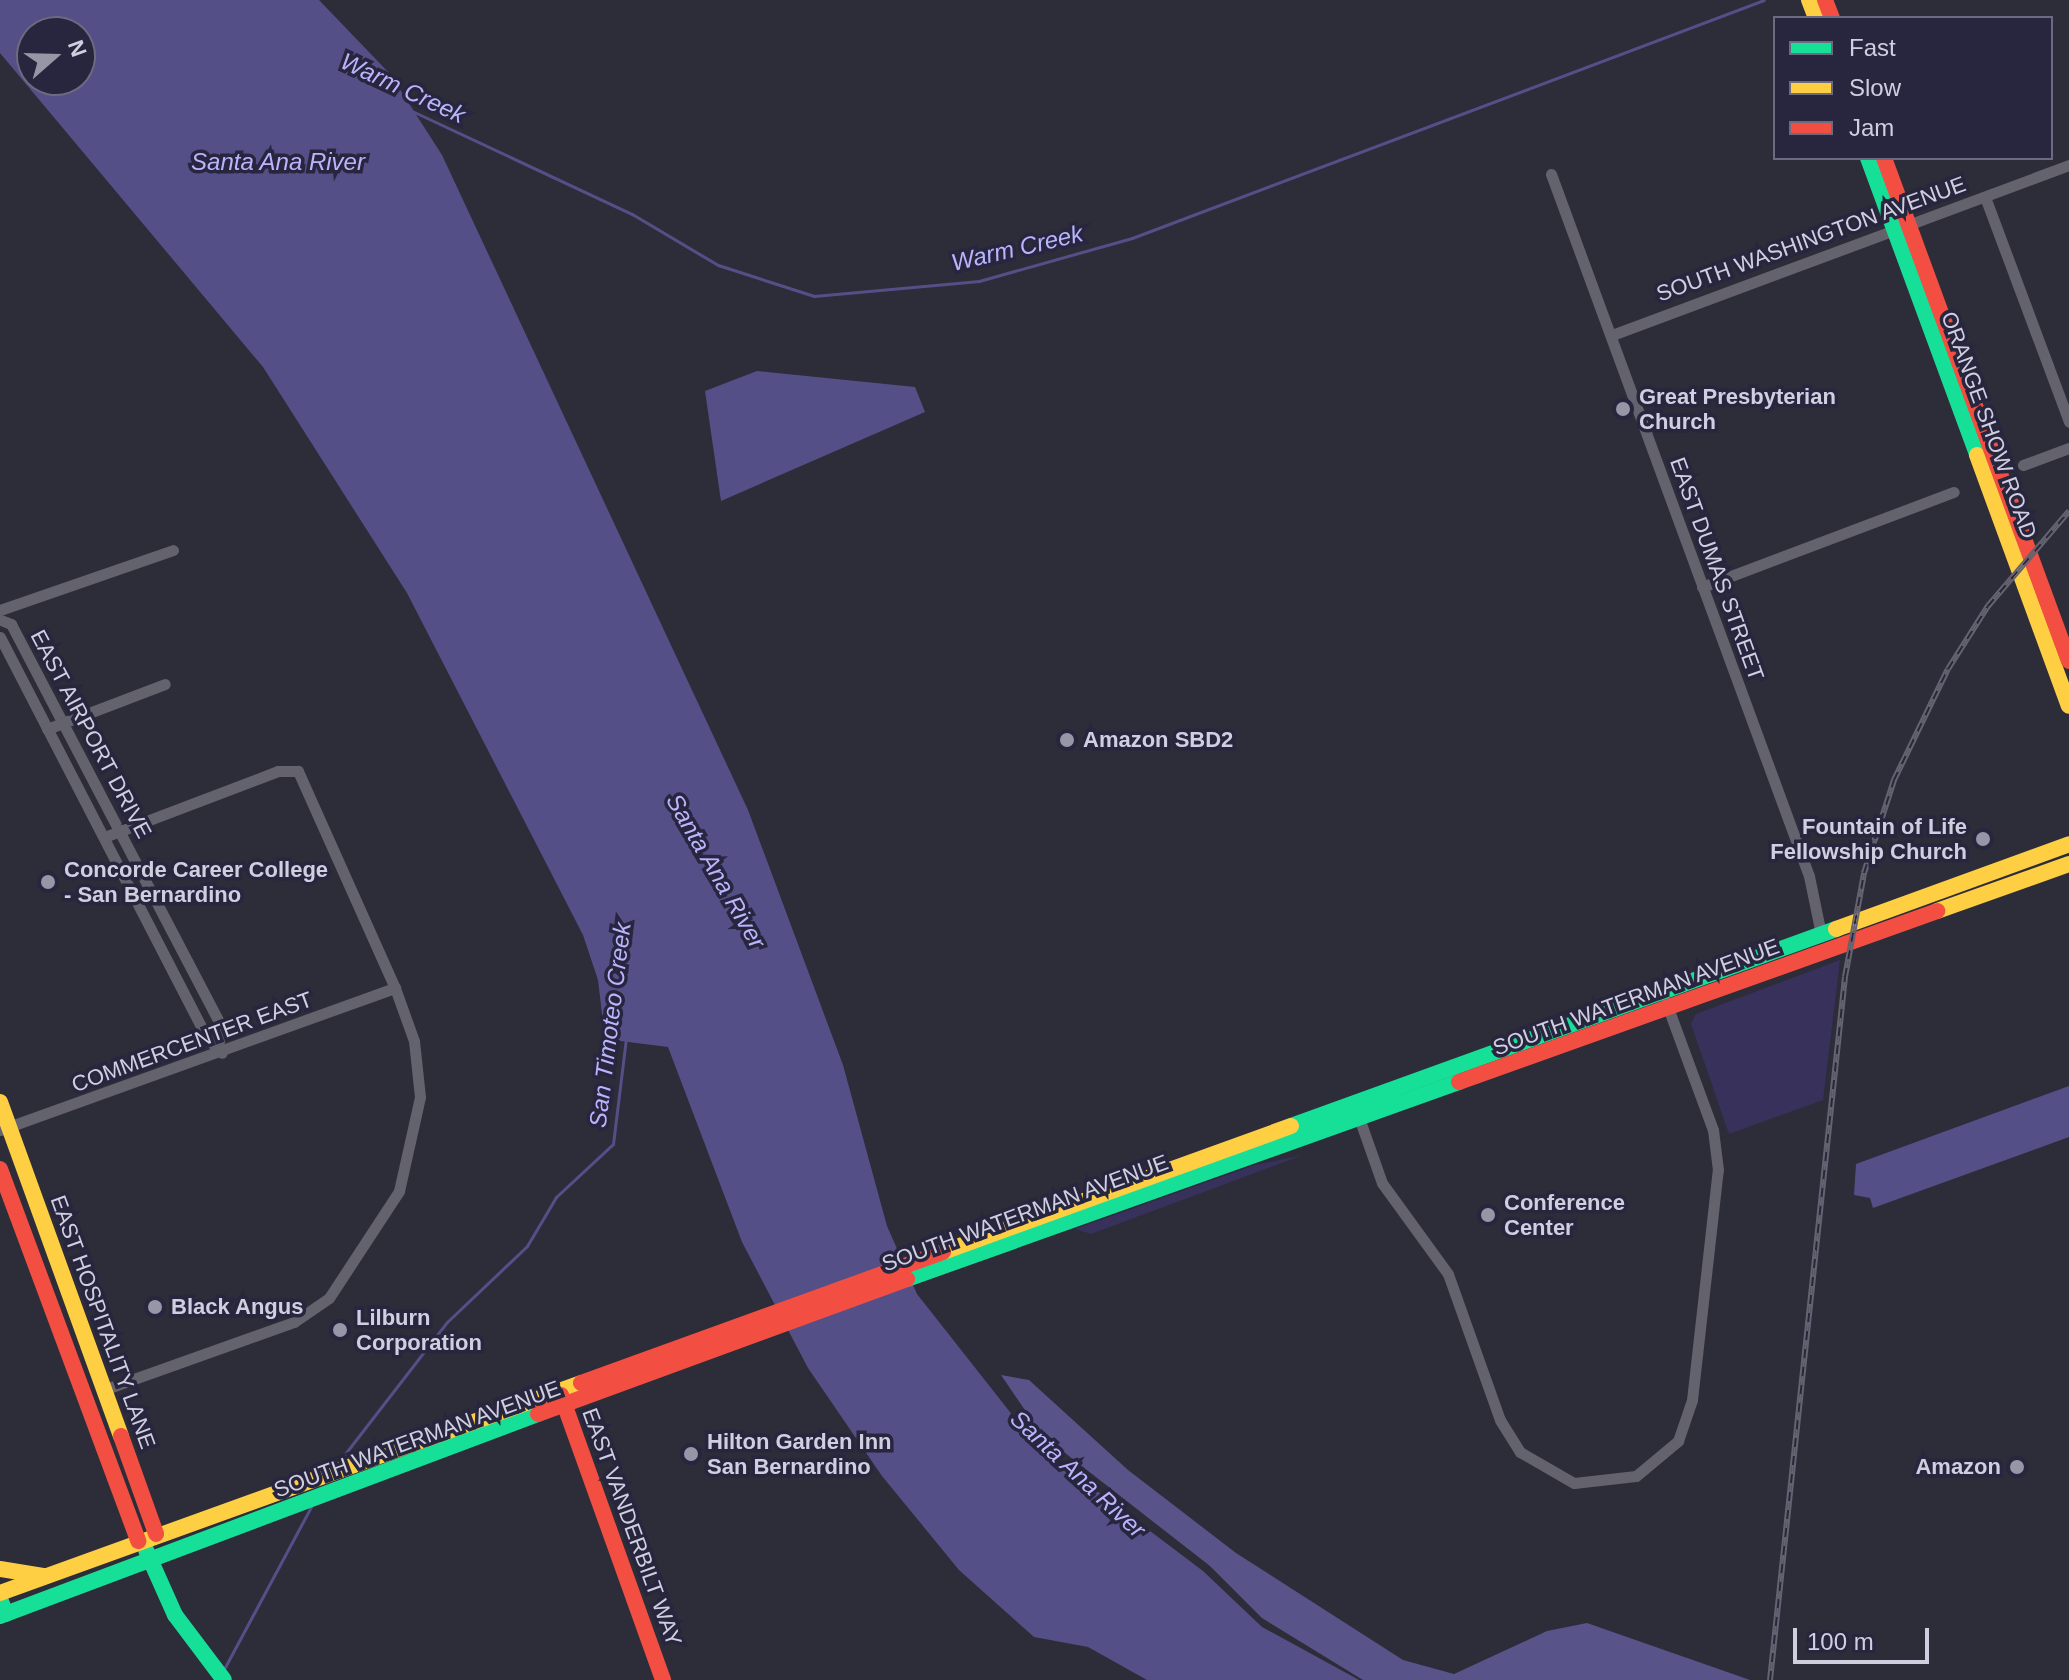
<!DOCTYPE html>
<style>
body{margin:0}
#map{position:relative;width:2069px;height:1680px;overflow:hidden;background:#2d2c39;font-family:Helvetica,sans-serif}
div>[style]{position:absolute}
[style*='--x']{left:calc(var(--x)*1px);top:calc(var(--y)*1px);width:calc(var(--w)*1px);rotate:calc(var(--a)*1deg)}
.green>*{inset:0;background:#37315c}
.forest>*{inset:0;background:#585389}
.water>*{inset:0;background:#554f88}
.stream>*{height:3px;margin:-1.5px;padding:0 1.5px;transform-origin:1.5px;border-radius:1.5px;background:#554f88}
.street>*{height:11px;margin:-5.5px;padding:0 5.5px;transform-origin:5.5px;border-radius:5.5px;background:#63626d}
.fast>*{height:16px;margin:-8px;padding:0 8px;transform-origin:8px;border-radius:8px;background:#16e098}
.slow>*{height:16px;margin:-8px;padding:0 8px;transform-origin:8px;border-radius:8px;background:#ffcf43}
.jam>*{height:16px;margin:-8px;padding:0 8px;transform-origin:8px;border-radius:8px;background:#f24e42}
.rail>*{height:6px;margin-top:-3px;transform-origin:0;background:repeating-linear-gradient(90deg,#28263f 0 9px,#64636f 0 18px);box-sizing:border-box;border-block:2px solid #64636f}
.dots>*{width:22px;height:22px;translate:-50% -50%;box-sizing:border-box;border:4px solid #28263f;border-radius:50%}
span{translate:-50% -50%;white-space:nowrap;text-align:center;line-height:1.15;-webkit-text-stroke:7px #28263f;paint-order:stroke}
.street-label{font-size:22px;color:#d0cfe0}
.poi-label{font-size:22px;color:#d0cfe0;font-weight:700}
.left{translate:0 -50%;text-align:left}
.right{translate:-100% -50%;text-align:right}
.water-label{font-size:24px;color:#b9b5fd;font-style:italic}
.legend{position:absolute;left:1773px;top:16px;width:280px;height:144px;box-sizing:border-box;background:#28263f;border:2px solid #6b6a7f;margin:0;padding:10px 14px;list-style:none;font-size:24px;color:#d0cfe0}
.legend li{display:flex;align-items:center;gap:16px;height:40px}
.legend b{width:40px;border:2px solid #6b6a7f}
.north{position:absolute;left:16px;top:16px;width:80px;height:80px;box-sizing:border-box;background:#28263f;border:2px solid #6b6a7f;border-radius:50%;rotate:70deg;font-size:22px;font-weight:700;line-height:32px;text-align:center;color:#d0cfe0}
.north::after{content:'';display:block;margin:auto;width:28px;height:36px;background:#9796a6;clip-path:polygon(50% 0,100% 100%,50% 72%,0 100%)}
.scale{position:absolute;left:1793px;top:1628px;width:136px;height:36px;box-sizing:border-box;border:4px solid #d0cfe0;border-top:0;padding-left:10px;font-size:24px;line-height:28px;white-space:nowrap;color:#d0cfe0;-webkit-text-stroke:6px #28263f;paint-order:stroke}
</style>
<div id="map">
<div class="green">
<i style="clip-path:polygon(1840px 960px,1823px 1100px,1729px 1134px,1691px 1024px,1696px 1014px)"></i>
<i style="clip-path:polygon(1303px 1155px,1091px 1234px,1075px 1229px,1255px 1165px)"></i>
</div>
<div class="forest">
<i style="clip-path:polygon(1001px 1375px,1029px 1380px,1128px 1470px,1236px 1553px,1403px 1660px,1454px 1674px,1547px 1631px,1587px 1623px,1750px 1680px,1363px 1680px,1262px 1618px,1210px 1566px,1042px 1435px)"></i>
</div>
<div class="water">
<i style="clip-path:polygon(evenodd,0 0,319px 0,390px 74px,442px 155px,748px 810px,843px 1065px,887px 1226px,917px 1294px,1036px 1445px,1203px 1571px,1262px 1627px,1359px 1680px,1147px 1680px,1088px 1647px,1034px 1637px,959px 1570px,882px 1476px,808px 1368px,742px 1242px,668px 1047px,605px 1039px,598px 980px,583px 935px,407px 593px,263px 367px,0 53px,0 0,32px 32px,80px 32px,80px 80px,32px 80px,32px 32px)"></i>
<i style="clip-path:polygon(757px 371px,915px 387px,925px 412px,721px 501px,705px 391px)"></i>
<i style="clip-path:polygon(2069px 1086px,2069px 1137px,1873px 1208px,1870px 1198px,1854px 1195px,1856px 1164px)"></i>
</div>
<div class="stream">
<i style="--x:412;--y:111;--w:243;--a:25.1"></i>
<i style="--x:632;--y:214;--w:100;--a:30.7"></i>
<i style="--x:718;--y:265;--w:101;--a:17.9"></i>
<i style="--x:814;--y:296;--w:166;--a:-5.2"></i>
<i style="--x:979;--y:281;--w:159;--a:-15.7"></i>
<i style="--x:1132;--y:238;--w:675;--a:-20.64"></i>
<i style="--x:338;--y:1463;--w:178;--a:-52.3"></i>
<i style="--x:447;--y:1322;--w:110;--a:-43.5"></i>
<i style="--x:527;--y:1246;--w:57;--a:-59.4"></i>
<i style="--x:556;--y:1197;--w:78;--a:-42.9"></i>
<i style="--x:613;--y:1144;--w:107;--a:-83"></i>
<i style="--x:224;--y:1669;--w:184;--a:-61.8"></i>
</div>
<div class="street">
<i style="--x:1551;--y:174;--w:748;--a:69.82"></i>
<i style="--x:1809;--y:876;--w:59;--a:78.3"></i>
<i style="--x:1985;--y:197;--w:240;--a:69.5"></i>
<i style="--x:1612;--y:335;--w:488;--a:-20.4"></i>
<i style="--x:2023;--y:465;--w:49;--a:-20.3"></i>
<i style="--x:1702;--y:587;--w:269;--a:-20.7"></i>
<i style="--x:0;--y:610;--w:183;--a:-19.1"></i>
<i style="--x:1;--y:620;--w:11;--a:22"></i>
<i style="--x:11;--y:624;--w:457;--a:62.4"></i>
<i style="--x:223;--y:1029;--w:16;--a:108"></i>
<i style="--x:0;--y:637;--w:451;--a:62.7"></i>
<i style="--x:207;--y:1038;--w:21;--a:45"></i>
<i style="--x:47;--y:729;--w:126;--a:-20.9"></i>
<i style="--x:1357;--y:1112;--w:75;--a:70.6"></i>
<i style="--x:1382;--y:1183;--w:112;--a:54"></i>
<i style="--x:1448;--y:1274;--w:155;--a:70.4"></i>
<i style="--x:1500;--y:1420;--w:38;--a:58"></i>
<i style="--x:1520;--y:1452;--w:62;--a:29.9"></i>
<i style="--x:1574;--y:1483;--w:62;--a:-6.4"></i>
<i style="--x:1636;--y:1476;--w:55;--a:-39.8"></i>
<i style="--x:1678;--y:1441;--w:43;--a:-71.1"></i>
<i style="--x:1692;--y:1400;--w:231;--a:-83.6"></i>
<i style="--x:1718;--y:1170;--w:40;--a:-97.1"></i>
<i style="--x:1713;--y:1130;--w:136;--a:-110.2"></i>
<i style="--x:0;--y:1130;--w:420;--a:-19.8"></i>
<i style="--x:103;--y:1390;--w:203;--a:-19.6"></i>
<i style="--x:294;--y:1322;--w:42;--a:-34.4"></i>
<i style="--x:329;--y:1298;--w:128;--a:-56.8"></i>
<i style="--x:399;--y:1191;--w:96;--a:-77.4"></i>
<i style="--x:420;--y:1097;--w:56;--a:-96.1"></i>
<i style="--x:414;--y:1041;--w:56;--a:-109.7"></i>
<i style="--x:395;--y:988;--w:238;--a:-114.1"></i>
<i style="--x:298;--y:771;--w:20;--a:180"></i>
<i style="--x:278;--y:771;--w:186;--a:159.2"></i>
</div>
<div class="fast">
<i style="--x:1868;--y:158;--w:316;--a:69.8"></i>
<i style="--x:1291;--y:1126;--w:580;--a:-19.87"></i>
<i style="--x:907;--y:1279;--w:586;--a:-19.64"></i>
<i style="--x:146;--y:1550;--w:71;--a:66"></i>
<i style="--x:175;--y:1615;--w:81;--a:53"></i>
<i style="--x:0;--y:1599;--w:16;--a:68"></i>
<i style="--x:0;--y:1616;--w:575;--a:-20.58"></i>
</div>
<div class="slow">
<i style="--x:1809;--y:0;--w:19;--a:69"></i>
<i style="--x:1977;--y:455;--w:267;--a:69.9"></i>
<i style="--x:1937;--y:911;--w:140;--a:-19.6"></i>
<i style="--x:1836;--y:929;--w:248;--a:-20"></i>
<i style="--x:0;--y:1102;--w:355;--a:70.1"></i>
<i style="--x:943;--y:1252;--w:370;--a:-19.9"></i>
<i style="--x:0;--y:1569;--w:45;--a:9"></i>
<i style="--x:0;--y:1593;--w:618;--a:-19.87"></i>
</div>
<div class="jam">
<i style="--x:1825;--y:0;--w:19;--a:69"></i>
<i style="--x:1884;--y:158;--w:536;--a:69.81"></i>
<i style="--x:1459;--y:1082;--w:508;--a:-19.68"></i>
<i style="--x:0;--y:1169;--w:397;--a:69.6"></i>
<i style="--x:581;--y:1383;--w:385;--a:-19.9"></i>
<i style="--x:561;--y:1395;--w:303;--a:70.3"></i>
<i style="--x:538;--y:1414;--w:393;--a:-20.1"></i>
<i style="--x:121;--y:1436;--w:104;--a:70.3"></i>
</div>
<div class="rail">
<i style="--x:1770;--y:1680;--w:707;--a:-83.91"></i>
<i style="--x:1845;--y:977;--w:106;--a:-79.6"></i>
<i style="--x:1864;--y:873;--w:98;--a:-72.1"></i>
<i style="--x:1894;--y:780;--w:123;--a:-64.1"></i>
<i style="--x:1948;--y:669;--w:75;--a:-57.6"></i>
<i style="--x:1988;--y:606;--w:125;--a:-49.5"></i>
</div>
<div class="dots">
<i style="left:1623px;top:409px;background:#9796a6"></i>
<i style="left:1067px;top:740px;background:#9796a6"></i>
<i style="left:1983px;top:839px;background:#9796a6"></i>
<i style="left:48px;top:882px;background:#9796a6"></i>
<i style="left:1488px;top:1215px;background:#9796a6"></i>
<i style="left:155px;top:1307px;background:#9796a6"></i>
<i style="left:340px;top:1330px;background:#9796a6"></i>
<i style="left:691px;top:1454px;background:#9796a6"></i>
<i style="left:2017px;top:1467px;background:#9796a6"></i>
</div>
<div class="street-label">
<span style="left:1811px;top:239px;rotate:-20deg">SOUTH WASHINGTON AVENUE</span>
<span style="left:1989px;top:425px;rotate:70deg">ORANGE SHOW ROAD</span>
<span style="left:1717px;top:569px;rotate:70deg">EAST DUMAS STREET</span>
<span style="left:91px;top:734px;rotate:62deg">EAST AIRPORT DRIVE</span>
<span style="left:1636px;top:997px;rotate:-20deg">SOUTH WATERMAN AVENUE</span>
<span style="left:192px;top:1042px;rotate:-20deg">COMMERCENTER EAST</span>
<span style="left:1025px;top:1213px;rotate:-20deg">SOUTH WATERMAN AVENUE</span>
<span style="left:103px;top:1322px;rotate:70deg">EAST HOSPITALITY LANE</span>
<span style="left:417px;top:1439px;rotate:-20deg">SOUTH WATERMAN AVENUE</span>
<span style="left:632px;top:1527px;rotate:70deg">EAST VANDERBILT WAY</span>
</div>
<div class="poi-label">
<span class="left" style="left:1639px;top:409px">Great Presbyterian<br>Church</span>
<span class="left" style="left:1083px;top:740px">Amazon SBD2</span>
<span class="right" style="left:1967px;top:839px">Fountain of Life<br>Fellowship Church</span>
<span class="left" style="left:64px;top:882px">Concorde Career College<br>- San Bernardino</span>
<span class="left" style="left:1504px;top:1215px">Conference<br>Center</span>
<span class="left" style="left:171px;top:1307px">Black Angus</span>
<span class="left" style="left:356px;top:1330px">Lilburn<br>Corporation</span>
<span class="left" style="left:707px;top:1454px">Hilton Garden Inn<br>San Bernardino</span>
<span class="right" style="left:2001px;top:1467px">Amazon</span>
</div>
<div class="water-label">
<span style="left:403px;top:88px;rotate:25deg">Warm Creek</span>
<span style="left:278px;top:162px">Santa Ana River</span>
<span style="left:1017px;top:248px;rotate:-13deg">Warm Creek</span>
<span style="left:716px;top:871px;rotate:60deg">Santa Ana River</span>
<span style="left:610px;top:1025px;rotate:-83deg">San Timoteo Creek</span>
<span style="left:1078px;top:1474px;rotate:43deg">Santa Ana River</span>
</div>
<ul class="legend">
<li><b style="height:10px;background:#16e098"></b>Fast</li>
<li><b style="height:10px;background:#ffcf43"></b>Slow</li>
<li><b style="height:10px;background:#f24e42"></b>Jam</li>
</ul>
<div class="north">N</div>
<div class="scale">100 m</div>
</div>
